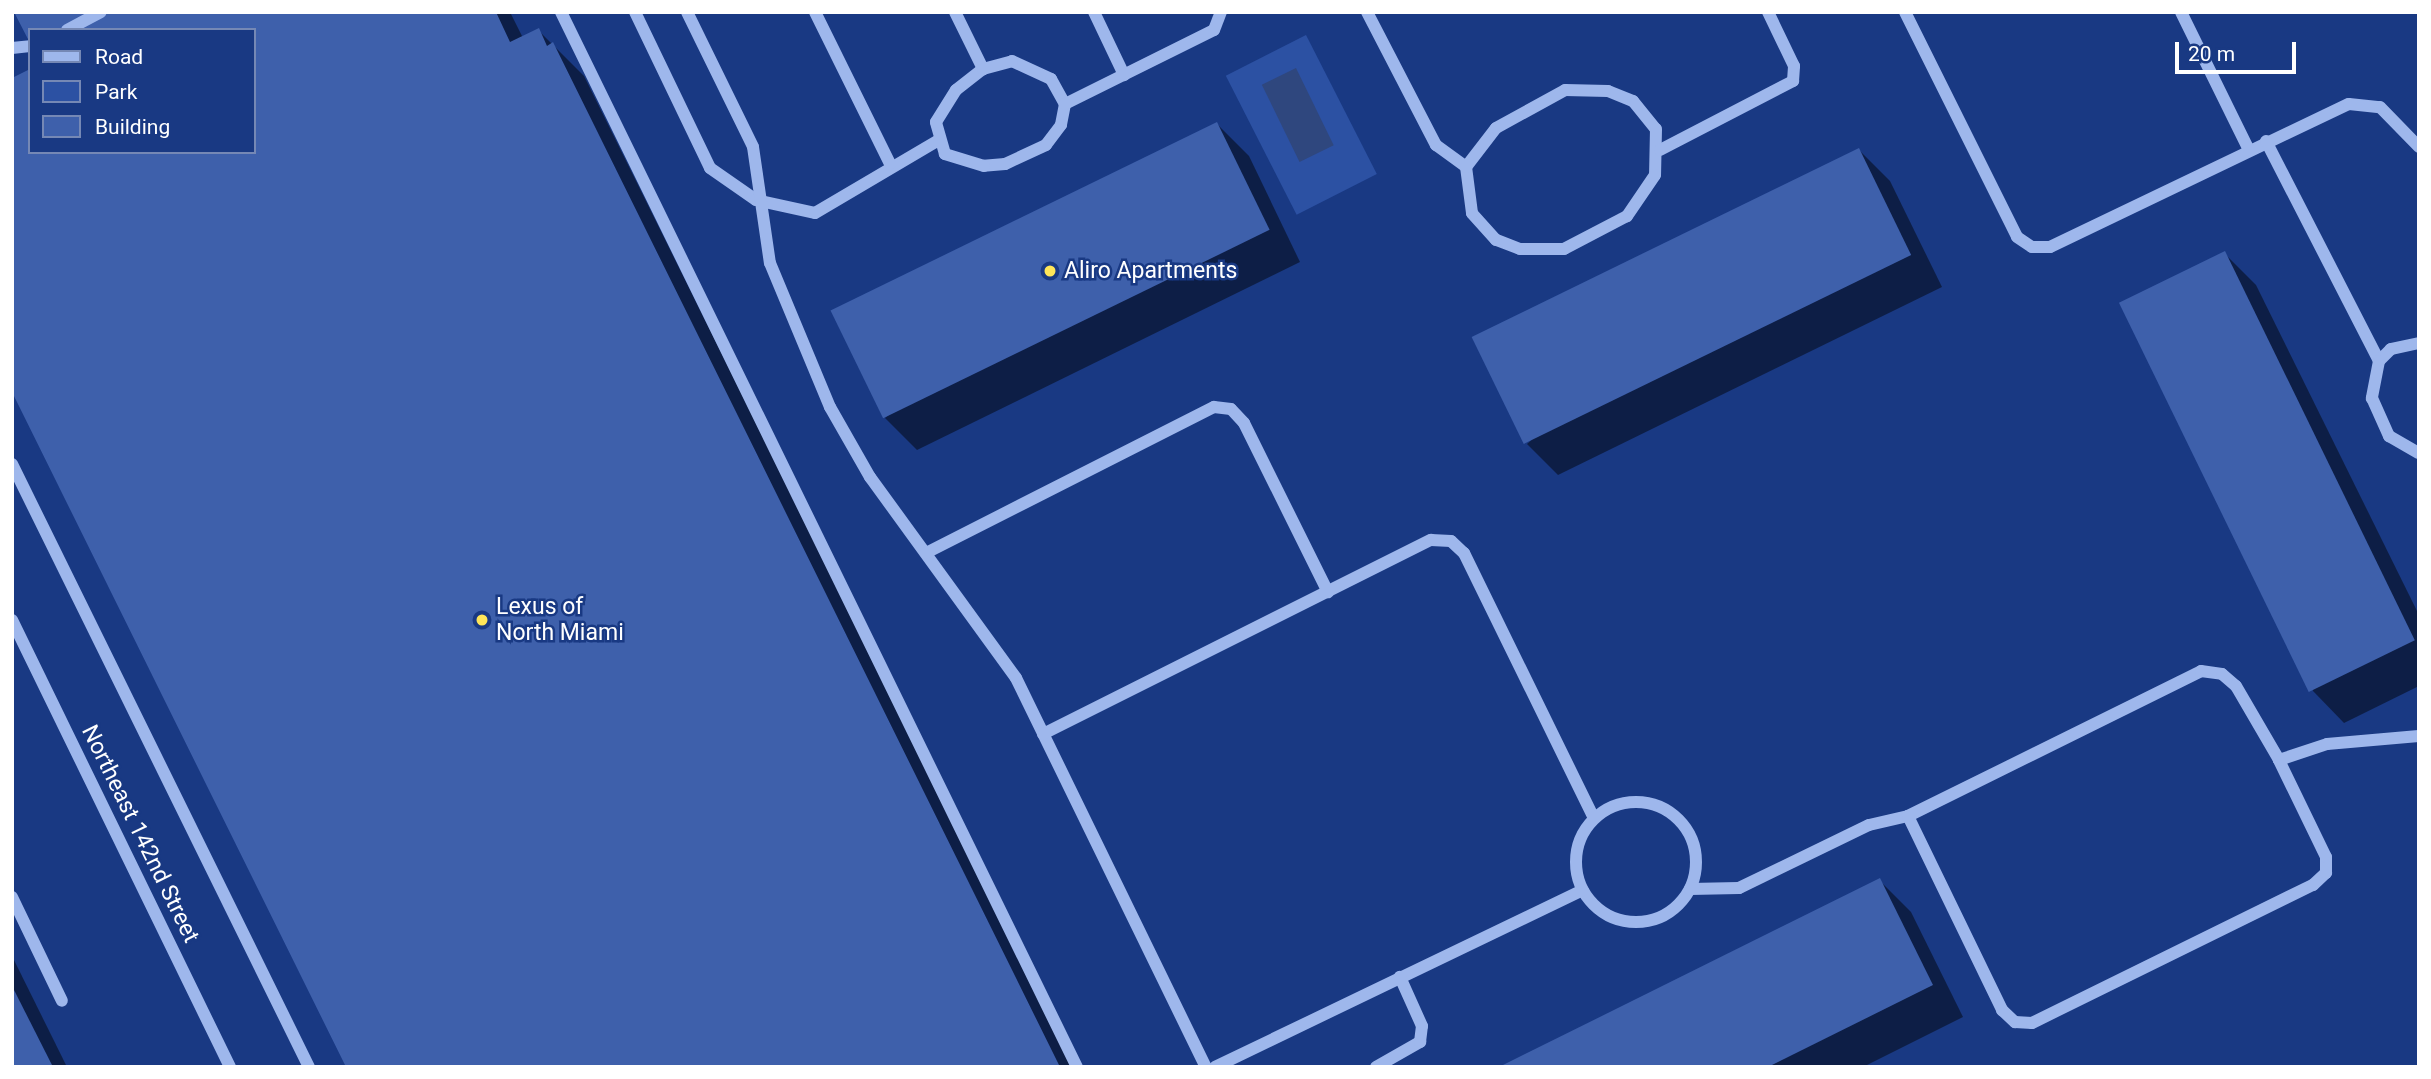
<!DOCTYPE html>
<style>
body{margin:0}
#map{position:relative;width:2431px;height:1079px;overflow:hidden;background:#193983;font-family:Roboto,sans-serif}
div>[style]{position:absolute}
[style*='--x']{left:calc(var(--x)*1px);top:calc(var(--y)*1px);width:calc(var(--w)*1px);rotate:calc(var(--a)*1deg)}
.green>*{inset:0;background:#2c51a3;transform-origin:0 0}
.water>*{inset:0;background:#2f477e;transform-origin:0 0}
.shadow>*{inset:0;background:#0007}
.building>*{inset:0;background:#3e60ab;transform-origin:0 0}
.minor>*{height:12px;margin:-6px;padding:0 6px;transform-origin:6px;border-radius:6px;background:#9eb7ec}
.minor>.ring{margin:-6px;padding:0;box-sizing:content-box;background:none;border:12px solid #9eb7ec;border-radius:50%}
.dots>*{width:19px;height:19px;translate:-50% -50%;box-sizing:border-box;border:4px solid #193983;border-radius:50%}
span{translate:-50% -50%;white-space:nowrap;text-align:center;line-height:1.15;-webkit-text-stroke:5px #193983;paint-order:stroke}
.poi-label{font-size:23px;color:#fff}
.left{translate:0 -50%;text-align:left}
.street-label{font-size:23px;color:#fff}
.frame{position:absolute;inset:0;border:14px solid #fff;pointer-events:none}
.legend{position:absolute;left:28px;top:28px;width:228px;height:126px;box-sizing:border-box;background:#193983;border:2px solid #7588b5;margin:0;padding:9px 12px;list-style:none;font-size:21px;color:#fff}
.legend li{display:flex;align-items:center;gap:14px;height:35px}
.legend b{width:35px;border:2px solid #7588b5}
.scale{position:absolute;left:2175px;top:42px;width:121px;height:32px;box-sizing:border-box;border:4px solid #fff;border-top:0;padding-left:9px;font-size:21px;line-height:24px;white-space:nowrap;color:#fff;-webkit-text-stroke:5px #193983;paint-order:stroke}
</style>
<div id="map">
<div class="green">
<i style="left:1306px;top:35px;width:156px;height:90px;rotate:63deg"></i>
</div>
<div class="water">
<i style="left:1296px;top:68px;width:86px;height:38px;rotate:64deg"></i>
</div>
<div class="shadow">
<i style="clip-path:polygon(16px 12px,510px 12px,523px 38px,538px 30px,584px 76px,1075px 1067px,348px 1067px,30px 152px,254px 152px,254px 30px)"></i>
<i style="clip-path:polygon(1217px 124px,1249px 156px,1300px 262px,917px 450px,885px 418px)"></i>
<i style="clip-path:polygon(1859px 150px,1890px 181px,1942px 287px,1558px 475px,1527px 444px)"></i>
<i style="clip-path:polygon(2225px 254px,2256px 285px,2419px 615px,2419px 686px,2344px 723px,2313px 691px)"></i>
<i style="clip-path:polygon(1879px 880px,1911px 912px,1963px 1017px,1863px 1067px,1503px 1067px)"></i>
<i style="clip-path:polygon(12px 956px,67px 1067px,12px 1067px)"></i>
</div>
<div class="building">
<i style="clip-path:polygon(14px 12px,496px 12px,510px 42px,539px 28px,547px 46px,553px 42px,1060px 1067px,346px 1067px,12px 392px,12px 78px,30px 69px,30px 152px,254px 152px,254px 30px,30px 30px,30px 43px)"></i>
<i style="left:1217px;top:122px;width:120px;height:430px;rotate:64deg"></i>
<i style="left:1859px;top:148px;width:119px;height:431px;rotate:64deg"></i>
<i style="left:2225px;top:251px;width:433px;height:118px;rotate:64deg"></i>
<i style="clip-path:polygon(1880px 878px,1933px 985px,1768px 1067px,1499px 1067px)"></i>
<i style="clip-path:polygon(12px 986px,53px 1067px,12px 1067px)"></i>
</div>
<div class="minor">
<i style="--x:561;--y:12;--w:1174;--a:63.94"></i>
<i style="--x:635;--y:12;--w:173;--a:64.3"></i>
<i style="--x:710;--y:168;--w:56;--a:34.8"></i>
<i style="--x:756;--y:200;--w:60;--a:12.4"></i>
<i style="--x:815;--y:213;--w:142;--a:-30.5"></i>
<i style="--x:687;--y:12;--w:150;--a:63.9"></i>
<i style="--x:753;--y:147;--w:117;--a:81.7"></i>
<i style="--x:770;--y:263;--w:156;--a:67.4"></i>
<i style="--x:830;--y:407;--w:81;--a:60.3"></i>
<i style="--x:870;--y:477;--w:248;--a:54"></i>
<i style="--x:1016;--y:678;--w:433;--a:64"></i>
<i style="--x:815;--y:12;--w:169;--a:63.7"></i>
<i style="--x:955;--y:12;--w:64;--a:63.8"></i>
<i style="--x:1094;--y:12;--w:70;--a:64.5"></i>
<i style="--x:1367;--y:12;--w:150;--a:62.6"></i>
<i style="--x:1436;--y:145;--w:37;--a:36"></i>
<i style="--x:1905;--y:12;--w:251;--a:63.5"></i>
<i style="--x:2017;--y:237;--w:18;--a:34"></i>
<i style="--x:2032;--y:247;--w:18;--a:0"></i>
<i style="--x:2050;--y:247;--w:331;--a:-25.6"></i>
<i style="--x:2349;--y:104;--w:31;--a:6"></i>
<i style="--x:2380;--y:107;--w:56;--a:45.7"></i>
<i style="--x:2181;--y:12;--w:154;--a:63.8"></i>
<i style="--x:67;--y:30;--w:38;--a:-28"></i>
<i style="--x:12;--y:48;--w:18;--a:-6"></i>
<i style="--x:1012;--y:61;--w:43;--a:24.8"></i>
<i style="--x:1051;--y:79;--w:29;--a:61"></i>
<i style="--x:1065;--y:104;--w:21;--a:101"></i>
<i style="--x:1061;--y:125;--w:25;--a:127"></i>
<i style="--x:1046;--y:145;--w:45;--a:155.1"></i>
<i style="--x:1005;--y:164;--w:21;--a:175"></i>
<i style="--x:984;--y:166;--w:41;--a:-162.9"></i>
<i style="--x:945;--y:154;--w:33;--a:-106"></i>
<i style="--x:936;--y:122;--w:38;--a:-58"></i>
<i style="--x:956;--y:90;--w:34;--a:-38"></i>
<i style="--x:983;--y:69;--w:30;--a:-15"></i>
<i style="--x:1565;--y:90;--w:43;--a:1.3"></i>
<i style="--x:1608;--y:91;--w:27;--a:22"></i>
<i style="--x:1633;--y:101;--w:36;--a:51"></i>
<i style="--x:1656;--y:129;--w:46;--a:91.2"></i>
<i style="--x:1655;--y:175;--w:50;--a:124.3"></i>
<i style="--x:1627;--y:216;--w:71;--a:152.4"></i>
<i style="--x:1564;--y:249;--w:44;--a:180"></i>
<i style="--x:1520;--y:249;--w:26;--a:-159"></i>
<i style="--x:1496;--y:240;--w:36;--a:-132"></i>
<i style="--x:1472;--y:213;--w:46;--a:-97.4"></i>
<i style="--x:1466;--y:167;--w:49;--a:-52.4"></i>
<i style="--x:1496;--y:128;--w:79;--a:-28.8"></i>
<i style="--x:1065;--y:104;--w:166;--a:-26.4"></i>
<i style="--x:1214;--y:30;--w:19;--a:-69"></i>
<i style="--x:2266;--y:141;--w:247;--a:62.8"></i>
<i style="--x:1660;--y:150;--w:150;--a:-27.4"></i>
<i style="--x:1793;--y:81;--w:15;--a:-86"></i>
<i style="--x:1794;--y:66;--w:60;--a:-115.7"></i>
<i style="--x:2419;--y:343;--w:29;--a:168"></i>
<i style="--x:2391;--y:349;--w:17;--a:135"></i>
<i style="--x:2379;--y:361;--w:38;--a:101"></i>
<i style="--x:2372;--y:398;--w:42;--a:65.9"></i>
<i style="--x:2389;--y:436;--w:34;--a:30"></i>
<i style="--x:12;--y:464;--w:672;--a:63.78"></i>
<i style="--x:926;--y:553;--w:323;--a:-26.9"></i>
<i style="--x:1214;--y:407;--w:17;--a:7"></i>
<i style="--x:1231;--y:409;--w:19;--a:47"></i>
<i style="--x:1244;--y:423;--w:189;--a:63.6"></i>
<i style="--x:12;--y:620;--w:497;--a:64"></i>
<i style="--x:1043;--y:734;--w:434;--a:-26.6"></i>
<i style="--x:1431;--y:540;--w:20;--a:3"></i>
<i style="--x:1451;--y:541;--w:18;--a:43"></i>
<i style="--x:1464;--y:553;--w:295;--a:63.9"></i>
<i class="ring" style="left:1576px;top:802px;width:108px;height:108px"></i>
<i style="--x:1908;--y:816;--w:216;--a:64.1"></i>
<i style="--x:2002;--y:1010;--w:18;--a:43"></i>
<i style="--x:2015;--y:1022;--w:17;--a:3"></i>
<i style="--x:2032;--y:1023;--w:313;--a:-26.2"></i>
<i style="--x:2313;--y:885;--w:18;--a:-43"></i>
<i style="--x:2326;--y:873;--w:16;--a:-90"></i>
<i style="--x:2326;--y:857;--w:108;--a:-115.9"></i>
<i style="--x:1690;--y:889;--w:49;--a:-1.2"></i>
<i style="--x:1739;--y:888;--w:144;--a:-25.9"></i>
<i style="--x:1869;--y:825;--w:40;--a:-13"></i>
<i style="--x:1908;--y:816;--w:327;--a:-26.3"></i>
<i style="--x:2201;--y:671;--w:21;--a:8"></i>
<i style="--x:2222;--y:674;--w:18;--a:41"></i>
<i style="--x:2236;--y:686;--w:86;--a:59.8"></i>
<i style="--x:2279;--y:760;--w:51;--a:-18.4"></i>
<i style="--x:2327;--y:744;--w:92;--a:-5"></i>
<i style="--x:12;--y:897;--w:115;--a:64.3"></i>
<i style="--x:1215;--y:1067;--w:408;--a:-25.7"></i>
<i style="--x:1376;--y:1067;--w:51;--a:-29.6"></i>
<i style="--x:1420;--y:1042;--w:16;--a:-83"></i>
<i style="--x:1422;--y:1026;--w:54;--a:-114.2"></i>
</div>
<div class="dots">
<i style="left:1050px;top:271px;background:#fee559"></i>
<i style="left:482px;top:620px;background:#fee559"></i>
</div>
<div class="poi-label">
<span class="left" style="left:1064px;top:271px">Aliro Apartments</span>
<span class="left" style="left:496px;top:620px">Lexus of<br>North Miami</span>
</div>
<div class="street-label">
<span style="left:140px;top:834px;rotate:64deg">Northeast 142nd Street</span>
</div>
<div class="frame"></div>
<ul class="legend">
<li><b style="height:9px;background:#9eb7ec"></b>Road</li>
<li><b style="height:19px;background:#2c51a3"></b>Park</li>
<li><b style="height:19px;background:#3e60ab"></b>Building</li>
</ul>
<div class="scale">20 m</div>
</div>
